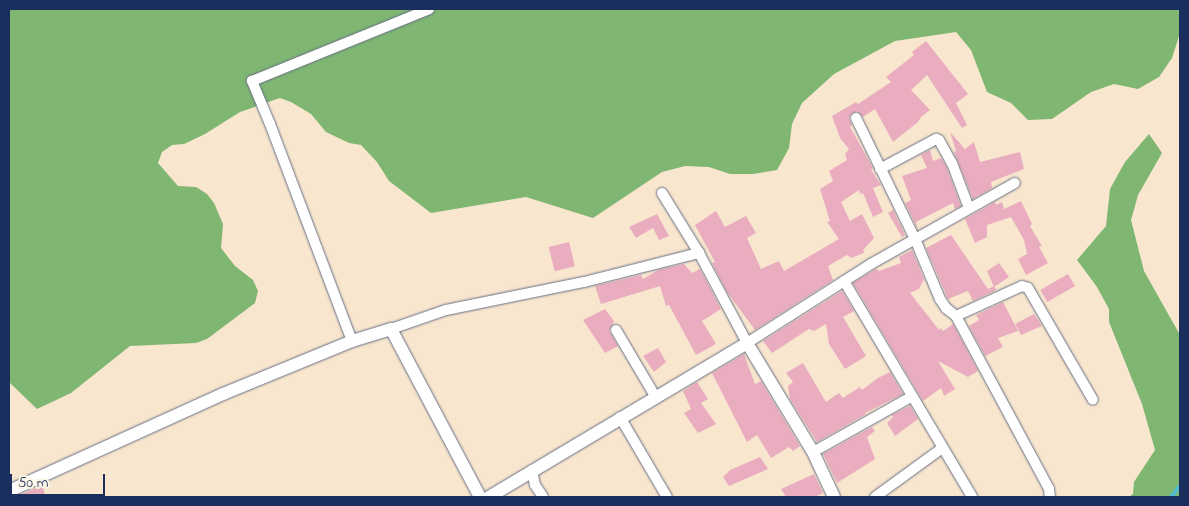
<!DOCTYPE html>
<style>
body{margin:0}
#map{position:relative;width:1189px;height:506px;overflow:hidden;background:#f8e6ce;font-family:"Indie Flower",sans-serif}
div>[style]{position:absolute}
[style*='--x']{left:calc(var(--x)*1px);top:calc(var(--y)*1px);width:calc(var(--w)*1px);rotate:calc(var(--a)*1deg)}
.forest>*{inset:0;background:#7fb672}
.stream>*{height:4px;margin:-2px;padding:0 2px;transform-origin:2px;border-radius:2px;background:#55bdd2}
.building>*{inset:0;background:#eaadc0;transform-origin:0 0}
.roads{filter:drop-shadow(0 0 1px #686f85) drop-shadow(0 0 1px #686f85)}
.minor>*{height:10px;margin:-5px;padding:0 5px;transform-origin:5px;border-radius:5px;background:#fff}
.tertiary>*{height:12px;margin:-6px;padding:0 6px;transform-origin:6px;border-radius:6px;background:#fff}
span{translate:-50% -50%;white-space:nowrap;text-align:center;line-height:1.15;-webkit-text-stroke:4.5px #fcf5e5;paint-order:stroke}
.frame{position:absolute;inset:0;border:10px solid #1b2f5e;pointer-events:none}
.scale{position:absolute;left:10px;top:474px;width:95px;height:22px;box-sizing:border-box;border:2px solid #1b2f5e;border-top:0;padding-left:6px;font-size:15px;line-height:18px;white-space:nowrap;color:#1b2f5e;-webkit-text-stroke:4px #fcf5e5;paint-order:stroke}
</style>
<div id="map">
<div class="forest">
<i style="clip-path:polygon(9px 9px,1180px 9px,1180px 33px,1172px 58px,1159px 77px,1138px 89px,1114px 84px,1091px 92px,1052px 119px,1028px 120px,1011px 103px,987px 92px,971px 50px,956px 32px,895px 41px,834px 74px,802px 103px,792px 124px,789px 148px,777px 170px,753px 174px,730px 174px,709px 167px,685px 166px,662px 172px,593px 218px,526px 197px,431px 213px,389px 181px,377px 162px,361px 145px,349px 143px,326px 132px,311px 114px,291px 102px,280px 98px,240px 112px,205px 134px,184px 144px,172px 145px,162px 152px,158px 163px,178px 186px,196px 187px,207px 194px,214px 203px,223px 224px,221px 248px,235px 266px,253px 280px,258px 291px,255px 303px,207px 339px,196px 343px,130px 346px,71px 393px,37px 409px,9px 382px)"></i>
<i style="clip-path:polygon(1149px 134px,1162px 153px,1138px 195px,1131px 220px,1144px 271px,1180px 335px,1180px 497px,1128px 497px,1133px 494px,1134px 482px,1155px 450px,1142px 404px,1109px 322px,1109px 309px,1097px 287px,1077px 260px,1106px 226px,1110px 189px,1125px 162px)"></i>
</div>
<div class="stream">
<i style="--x:1171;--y:497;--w:14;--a:-51"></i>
</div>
<div class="building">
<i style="clip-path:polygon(926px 41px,968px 94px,956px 103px,967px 125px,962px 128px,927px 75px,911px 90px,930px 110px,921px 117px,918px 122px,893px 142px,875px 109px,863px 117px,857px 111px,851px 114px,849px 118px,852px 125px,850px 127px,873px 168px,871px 170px,881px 185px,873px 188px,883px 212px,873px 217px,863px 193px,860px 194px,859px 190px,841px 202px,850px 221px,862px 214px,874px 238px,863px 250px,864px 253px,851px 258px,847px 255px,828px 266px,833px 280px,755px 330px,727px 292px,712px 263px,715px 262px,695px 225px,716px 211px,725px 227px,746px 216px,756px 233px,747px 238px,761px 269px,779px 261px,784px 271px,839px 239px,827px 222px,830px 221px,820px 189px,833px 181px,829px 171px,847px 160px,845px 154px,849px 149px,840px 138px,832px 116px,856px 102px,858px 104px,891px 82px,886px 77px,914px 55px,912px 52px)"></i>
<i style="clip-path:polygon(950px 132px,965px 149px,974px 142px,980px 162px,1020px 152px,1024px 169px,991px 182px,992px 188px,973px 199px,954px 152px,956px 151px)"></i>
<i style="clip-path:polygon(930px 150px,933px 161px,941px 158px,946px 166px,961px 206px,955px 209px,953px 203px,916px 222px,918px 229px,905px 203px,911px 200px,902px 176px,927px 168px,921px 155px)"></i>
<i style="clip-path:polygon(1021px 201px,1032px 224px,1030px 226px,1042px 246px,1039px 247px,1048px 263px,1026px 275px,1018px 259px,1027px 254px,1024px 240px,1011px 217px,987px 225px,987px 237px,975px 243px,965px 219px,995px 202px,996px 205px,1002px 202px,1004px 209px)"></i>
<i style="clip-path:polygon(893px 210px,905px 235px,902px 237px,888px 213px)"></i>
<i style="clip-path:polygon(657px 214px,669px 236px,659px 240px,653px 228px,636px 238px,629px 227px)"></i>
<i style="clip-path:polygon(951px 235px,988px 289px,994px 286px,996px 290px,973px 301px,968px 291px,948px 299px,926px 248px)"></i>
<i style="left:569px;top:242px;width:25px;height:21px;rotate:76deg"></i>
<i style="clip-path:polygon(912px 250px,924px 279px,919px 289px,910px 293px,939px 330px,941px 328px,943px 331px,953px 324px,978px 371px,968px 377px,938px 361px,955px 389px,944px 396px,941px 388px,923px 401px,853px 283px,876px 269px,879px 271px,901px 263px,899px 257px)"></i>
<i style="clip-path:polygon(999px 263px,1009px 277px,994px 287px,987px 271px)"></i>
<i style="clip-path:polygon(684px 264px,692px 273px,700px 269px,721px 309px,702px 321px,716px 344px,696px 355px,669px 305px,666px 306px,660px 286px,601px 304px,595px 286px,641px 275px,643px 279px,658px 270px)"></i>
<i style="left:1068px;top:274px;width:14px;height:32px;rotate:60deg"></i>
<i style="clip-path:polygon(842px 291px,854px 311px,843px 317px,866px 356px,845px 369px,829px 344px,826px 324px,814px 331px,809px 329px,772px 353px,763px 341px)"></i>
<i style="clip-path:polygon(1003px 302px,1018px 331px,998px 338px,1003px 347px,985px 356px,969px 326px,979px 320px,976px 315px)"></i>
<i style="clip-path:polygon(605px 309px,614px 321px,609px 331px,618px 346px,605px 353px,583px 320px)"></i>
<i style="clip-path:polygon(1034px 314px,1042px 326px,1021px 335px,1015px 324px)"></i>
<i style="clip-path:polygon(658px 348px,666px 362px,654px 372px,643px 356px)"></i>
<i style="clip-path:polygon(744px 354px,755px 384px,761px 381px,800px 446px,793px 451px,789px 447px,771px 458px,757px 435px,747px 442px,712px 373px)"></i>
<i style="clip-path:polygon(803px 363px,826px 402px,839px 393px,843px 398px,860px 387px,862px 390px,878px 378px,890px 372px,903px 394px,865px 413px,866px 414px,817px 442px,790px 399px,788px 386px,793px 382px,786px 373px)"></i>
<i style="clip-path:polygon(697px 382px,708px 399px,701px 403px,716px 424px,698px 433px,684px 413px,691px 409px,683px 391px)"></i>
<i style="clip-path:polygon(910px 406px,918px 419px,895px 436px,887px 423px,893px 417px,892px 415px)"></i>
<i style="clip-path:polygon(872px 427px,875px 431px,867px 437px,875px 459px,837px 483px,823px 454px)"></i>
<i style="clip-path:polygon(760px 457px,768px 469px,729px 486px,723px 477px,730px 470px)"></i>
<i style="clip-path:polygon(814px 474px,823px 493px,815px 497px,786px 497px,781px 489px)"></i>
<i style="clip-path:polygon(43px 485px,45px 497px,15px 497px)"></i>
</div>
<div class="roads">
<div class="minor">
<i style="--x:856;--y:118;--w:135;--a:64"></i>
<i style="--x:915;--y:239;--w:65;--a:67.4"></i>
<i style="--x:940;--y:299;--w:11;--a:56"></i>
<i style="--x:946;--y:308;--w:13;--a:39"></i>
<i style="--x:956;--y:316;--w:196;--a:61.7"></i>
<i style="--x:1049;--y:489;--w:8;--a:83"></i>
<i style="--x:880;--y:169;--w:64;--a:-28.2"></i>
<i style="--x:936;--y:139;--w:3;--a:18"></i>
<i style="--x:939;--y:140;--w:26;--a:61"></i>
<i style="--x:952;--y:163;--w:48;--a:69.3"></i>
<i style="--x:662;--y:193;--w:70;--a:58.3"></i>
<i style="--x:699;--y:253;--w:102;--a:61.9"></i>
<i style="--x:747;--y:343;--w:147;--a:-32.5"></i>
<i style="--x:871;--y:264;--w:165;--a:-29.4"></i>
<i style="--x:844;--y:281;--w:251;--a:59.3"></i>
<i style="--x:956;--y:316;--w:72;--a:-24.4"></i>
<i style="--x:1022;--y:286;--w:6;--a:18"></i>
<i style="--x:1028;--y:288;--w:129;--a:59.9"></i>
<i style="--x:391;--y:329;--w:58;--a:-19.1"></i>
<i style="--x:446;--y:310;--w:141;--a:-11.5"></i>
<i style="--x:584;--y:282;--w:119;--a:-14.2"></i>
<i style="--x:616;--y:330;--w:77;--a:59.4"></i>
<i style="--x:352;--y:341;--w:232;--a:-110.7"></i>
<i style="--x:270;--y:124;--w:47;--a:-112.7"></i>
<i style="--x:252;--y:81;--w:191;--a:-22.1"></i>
<i style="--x:620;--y:417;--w:93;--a:59.6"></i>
<i style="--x:813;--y:452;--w:112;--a:-29.3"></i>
<i style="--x:532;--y:470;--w:15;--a:79"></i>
<i style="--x:535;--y:485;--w:14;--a:56"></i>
<i style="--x:875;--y:497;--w:82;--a:-36"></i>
</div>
<div class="tertiary">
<i style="--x:9;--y:491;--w:235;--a:-24.4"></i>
<i style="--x:223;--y:394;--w:139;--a:-22.3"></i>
<i style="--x:352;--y:341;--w:41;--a:-17.1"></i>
<i style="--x:391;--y:329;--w:190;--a:62.1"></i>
<i style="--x:489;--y:497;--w:300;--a:-30.8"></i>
<i style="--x:747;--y:343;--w:127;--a:58.8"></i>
<i style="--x:813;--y:452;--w:50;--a:65"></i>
</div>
</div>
<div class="frame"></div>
<div class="scale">50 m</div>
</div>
